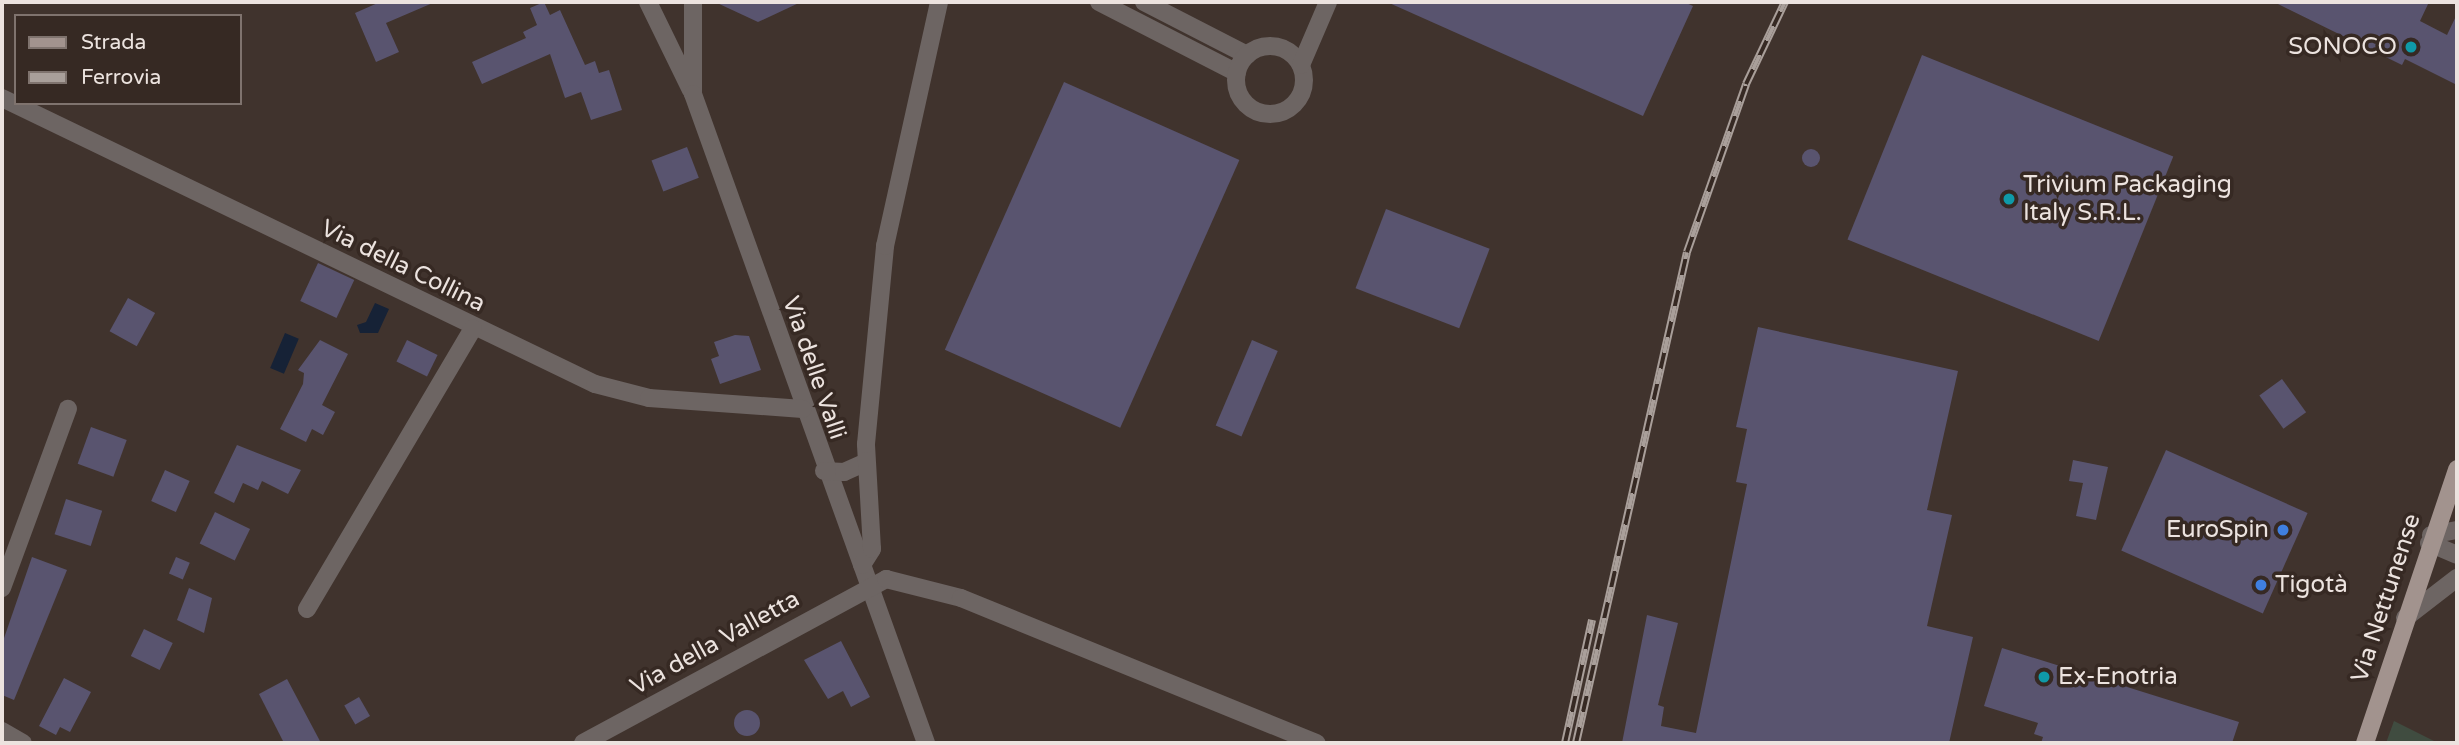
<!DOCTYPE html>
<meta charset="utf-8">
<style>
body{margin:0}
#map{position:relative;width:2459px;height:745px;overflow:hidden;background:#40332d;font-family:"Varela Round",sans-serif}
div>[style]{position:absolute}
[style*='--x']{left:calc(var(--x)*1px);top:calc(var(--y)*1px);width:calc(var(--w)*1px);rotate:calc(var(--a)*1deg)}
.green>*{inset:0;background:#404c40}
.water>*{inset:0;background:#162236;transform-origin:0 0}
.building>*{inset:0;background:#59546f;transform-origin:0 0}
.round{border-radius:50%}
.street>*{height:18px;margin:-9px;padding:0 9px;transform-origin:9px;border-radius:9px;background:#6d6563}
.street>.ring{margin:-9px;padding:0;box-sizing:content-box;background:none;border:18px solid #6d6563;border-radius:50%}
.primary>*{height:18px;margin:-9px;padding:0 9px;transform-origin:9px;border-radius:9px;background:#a2938e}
.rail>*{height:8px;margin-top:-4px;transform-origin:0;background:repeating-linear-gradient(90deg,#362923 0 16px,#a99f9a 0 32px);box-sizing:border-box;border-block:2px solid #a99f9a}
.dots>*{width:19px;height:19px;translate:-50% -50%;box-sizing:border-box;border:4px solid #362923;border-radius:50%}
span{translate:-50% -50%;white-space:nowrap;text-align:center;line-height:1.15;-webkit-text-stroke:7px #362923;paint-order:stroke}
.poi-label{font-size:24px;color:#ece3df}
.right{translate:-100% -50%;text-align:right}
.left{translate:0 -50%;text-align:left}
.street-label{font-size:24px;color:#ece3df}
.frame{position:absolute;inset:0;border:4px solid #ece3df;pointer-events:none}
.legend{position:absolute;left:14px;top:14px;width:228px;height:91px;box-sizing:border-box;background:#362923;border:2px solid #7f736e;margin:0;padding:9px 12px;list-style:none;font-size:21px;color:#ece3df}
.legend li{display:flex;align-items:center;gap:14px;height:35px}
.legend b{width:35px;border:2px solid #7f736e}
</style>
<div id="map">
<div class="green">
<i style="clip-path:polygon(2394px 721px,2438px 743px,2386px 743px)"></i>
</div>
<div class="water">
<i style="clip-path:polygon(375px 303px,389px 309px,378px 333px,360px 333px,357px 325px,366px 322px)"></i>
<i style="left:285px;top:333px;width:15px;height:38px;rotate:23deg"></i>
</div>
<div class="building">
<i style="clip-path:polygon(380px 2px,435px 2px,386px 23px,399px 52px,376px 62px,355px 13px)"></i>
<i style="clip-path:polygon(544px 2px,550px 15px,560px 10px,585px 65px,595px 61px,599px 73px,609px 70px,622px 110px,591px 120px,581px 92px,565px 98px,550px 54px,482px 84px,472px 62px,526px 38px,523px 32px,537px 25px,530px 8px)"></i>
<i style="clip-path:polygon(715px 2px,801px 2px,758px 22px)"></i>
<i style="clip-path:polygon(1387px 2px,1684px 2px,1693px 6px,1643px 116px)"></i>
<i style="clip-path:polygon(2274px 2px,2429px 2px,2420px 21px,2447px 35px,2457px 14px,2457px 85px,2405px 59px,2402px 65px)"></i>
<i style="left:1922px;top:55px;width:271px;height:199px;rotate:22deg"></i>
<i style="left:1064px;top:82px;width:192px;height:293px;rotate:24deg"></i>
<i style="left:687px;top:147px;width:33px;height:38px;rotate:69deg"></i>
<i class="round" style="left:1802px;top:149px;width:18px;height:18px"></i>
<i style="left:1386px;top:209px;width:111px;height:85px;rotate:21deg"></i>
<i style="left:318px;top:263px;width:40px;height:42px;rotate:25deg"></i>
<i style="left:128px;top:298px;width:31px;height:38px;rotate:29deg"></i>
<i style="clip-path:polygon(1758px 327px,1958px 371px,1927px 510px,1952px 515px,1927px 626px,1973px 637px,1949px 743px,1622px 743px,1647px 615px,1678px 623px,1658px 705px,1664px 707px,1661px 726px,1696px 733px,1747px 484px,1736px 482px,1747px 429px,1736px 427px)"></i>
<i style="clip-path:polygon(735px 335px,749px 336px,761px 370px,720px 384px,711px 359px,719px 356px,714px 342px)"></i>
<i style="clip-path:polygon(320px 340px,348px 354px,322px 405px,335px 412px,323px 435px,312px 429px,306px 442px,280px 429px,303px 384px,304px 373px,298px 370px)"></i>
<i style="left:407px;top:340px;width:34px;height:24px;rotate:26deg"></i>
<i style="left:1252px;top:340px;width:28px;height:93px;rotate:23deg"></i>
<i style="left:2282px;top:379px;width:41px;height:28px;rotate:54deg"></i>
<i style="left:91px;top:427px;width:38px;height:39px;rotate:20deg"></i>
<i style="clip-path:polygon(237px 445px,301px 470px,288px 494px,262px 481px,258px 490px,243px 483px,234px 503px,214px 493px)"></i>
<i style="left:2166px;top:450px;width:155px;height:110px;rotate:24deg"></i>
<i style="clip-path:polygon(2073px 460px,2108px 467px,2096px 520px,2076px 516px,2083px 483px,2069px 481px)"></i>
<i style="left:165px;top:470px;width:27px;height:34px;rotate:24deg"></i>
<i style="left:66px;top:499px;width:38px;height:37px;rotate:18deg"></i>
<i style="left:215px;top:512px;width:39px;height:35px;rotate:26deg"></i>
<i style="clip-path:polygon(32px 557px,67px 570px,14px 700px,2px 695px,2px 644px)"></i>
<i style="left:176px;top:557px;width:15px;height:18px;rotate:23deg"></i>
<i style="clip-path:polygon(189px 588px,212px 598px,204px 633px,177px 620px)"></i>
<i style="left:144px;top:629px;width:32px;height:30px;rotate:26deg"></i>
<i style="clip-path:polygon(841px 641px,870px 697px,851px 707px,843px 691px,828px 699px,804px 660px)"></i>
<i style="clip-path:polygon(2002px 648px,2239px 722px,2232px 743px,2041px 743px,2043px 737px,2034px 734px,2038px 723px,1984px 706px)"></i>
<i style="clip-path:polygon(64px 678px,91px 692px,70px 732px,60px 727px,56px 735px,39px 726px)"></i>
<i style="clip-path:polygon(287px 679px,321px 743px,284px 743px,259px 694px)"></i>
<i style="left:359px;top:697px;width:22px;height:17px;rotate:60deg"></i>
<i class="round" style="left:734px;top:710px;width:26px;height:26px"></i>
</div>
<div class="street">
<i style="--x:648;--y:2;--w:98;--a:64"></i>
<i style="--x:693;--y:2;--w:92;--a:90"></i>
<i style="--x:693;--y:94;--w:690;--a:70.25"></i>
<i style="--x:1099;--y:2;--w:155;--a:27.2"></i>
<i style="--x:1144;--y:2;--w:116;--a:27.2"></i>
<i class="ring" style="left:1236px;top:46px;width:50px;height:50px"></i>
<i style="--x:1301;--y:65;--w:69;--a:-66.8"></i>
<i style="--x:2;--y:98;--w:658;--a:25.75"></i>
<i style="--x:595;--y:384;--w:56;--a:14.5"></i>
<i style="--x:649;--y:398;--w:154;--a:4.1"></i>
<i style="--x:824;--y:471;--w:20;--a:3"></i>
<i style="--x:844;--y:472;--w:24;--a:-24"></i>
<i style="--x:2431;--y:535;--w:26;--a:-11"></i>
<i style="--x:2429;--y:543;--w:30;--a:23"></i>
<i style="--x:862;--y:565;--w:19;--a:-58"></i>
<i style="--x:872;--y:549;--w:105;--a:-93.3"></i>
<i style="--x:866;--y:444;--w:199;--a:-84.5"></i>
<i style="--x:885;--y:246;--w:250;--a:-77.5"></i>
<i style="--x:2;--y:588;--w:191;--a:-69.8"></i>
<i style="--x:307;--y:609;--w:326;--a:-59.4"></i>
<i style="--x:2405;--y:618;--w:66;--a:-37.6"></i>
<i style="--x:2;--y:731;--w:24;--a:30"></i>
<i style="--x:583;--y:743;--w:345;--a:-28.4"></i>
<i style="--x:886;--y:579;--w:77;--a:14.2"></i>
<i style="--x:961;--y:598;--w:384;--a:22.2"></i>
</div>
<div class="primary">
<i style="--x:2365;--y:743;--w:289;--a:-71.4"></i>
</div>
<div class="rail">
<i style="--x:1565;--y:743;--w:126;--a:-77.6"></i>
<i style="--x:1576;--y:743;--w:503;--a:-77.26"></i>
<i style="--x:1687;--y:252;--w:178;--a:-70.6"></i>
<i style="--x:1746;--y:84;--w:91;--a:-64.6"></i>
</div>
<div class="dots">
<i style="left:2411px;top:47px;background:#0f9aa8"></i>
<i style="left:2009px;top:199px;background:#0f9aa8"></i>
<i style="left:2283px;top:530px;background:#3f7fe0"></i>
<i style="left:2261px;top:585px;background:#3f7fe0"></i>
<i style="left:2044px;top:677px;background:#0f9aa8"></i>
</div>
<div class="poi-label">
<span class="right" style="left:2397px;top:47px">SONOCO</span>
<span class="left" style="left:2023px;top:199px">Trivium Packaging<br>Italy S.R.L.</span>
<span class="right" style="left:2269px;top:530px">EuroSpin</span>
<span class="left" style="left:2275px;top:585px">Tigotà</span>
<span class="left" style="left:2058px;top:677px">Ex-Enotria</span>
</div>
<div class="street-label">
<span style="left:403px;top:266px;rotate:26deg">Via della Collina</span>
<span style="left:814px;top:368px;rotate:71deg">Via delle Valli</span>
<span style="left:2386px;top:598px;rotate:-72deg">Via Nettunense</span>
<span style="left:715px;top:643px;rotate:-29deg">Via della Valletta</span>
</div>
<div class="frame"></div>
<ul class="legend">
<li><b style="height:9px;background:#a2938e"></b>Strada</li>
<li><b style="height:9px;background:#a99f9a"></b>Ferrovia</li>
</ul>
</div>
